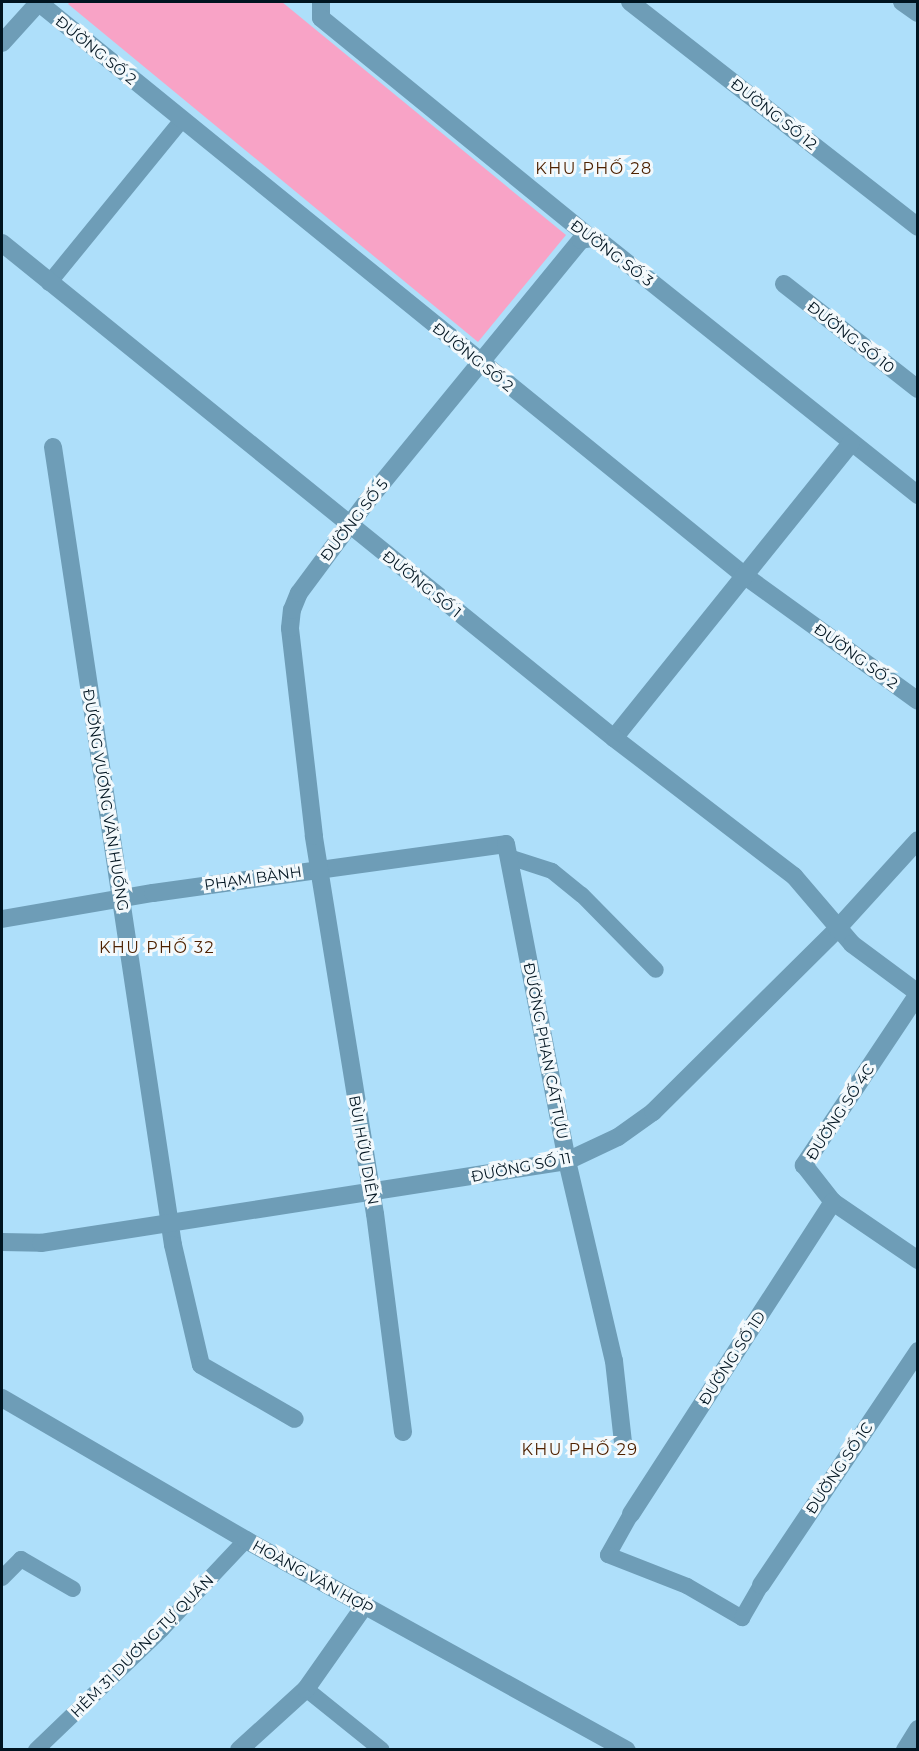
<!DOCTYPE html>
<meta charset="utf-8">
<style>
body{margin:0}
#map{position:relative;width:919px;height:1751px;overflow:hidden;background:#aedffa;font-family:Montserrat,sans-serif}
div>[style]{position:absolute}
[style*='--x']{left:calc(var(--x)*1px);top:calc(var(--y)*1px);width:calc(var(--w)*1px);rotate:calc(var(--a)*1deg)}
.green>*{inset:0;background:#f8a3c6}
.service>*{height:16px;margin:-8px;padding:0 8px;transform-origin:8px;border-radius:8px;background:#6e9db7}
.minor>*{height:18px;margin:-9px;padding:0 9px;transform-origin:9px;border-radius:9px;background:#6e9db7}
.tertiary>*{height:18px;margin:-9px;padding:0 9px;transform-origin:9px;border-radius:9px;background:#6e9db7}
span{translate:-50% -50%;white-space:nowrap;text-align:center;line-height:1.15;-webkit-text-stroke:6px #f3f9fc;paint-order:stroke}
.street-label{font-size:15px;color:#001420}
.neighbourhood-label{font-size:16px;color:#4d2100;letter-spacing:1.5px}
.frame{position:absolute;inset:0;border:3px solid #001420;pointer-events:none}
</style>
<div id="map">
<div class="green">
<i style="clip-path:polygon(70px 2px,282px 2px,566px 235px,478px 342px,68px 4px)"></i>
</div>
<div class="service">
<i style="--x:49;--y:283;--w:210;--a:-50.8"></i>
<i style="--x:509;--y:857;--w:45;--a:18"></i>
<i style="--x:552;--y:871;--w:38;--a:39"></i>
<i style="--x:582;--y:895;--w:105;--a:45.4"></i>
<i style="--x:631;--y:1514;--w:47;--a:119.3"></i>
<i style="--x:608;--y:1555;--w:85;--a:21.4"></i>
<i style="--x:687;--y:1586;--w:64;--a:30.2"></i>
<i style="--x:742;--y:1618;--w:38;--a:-60"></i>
<i style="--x:2;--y:1578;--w:27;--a:-45"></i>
<i style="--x:21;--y:1559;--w:60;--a:30"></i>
<i style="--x:306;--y:1689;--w:97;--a:38.8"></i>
<i style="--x:36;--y:1750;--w:175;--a:-43.8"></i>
<i style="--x:162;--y:1629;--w:122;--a:-46.7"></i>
</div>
<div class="minor">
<i style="--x:38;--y:2;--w:911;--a:39.07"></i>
<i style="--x:745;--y:576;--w:213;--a:35.8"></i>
<i style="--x:321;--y:2;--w:16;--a:90"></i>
<i style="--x:321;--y:18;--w:348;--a:39.2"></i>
<i style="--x:591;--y:238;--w:11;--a:22"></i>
<i style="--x:601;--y:242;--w:406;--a:38.6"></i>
<i style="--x:630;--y:2;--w:365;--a:38"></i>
<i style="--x:902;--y:2;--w:19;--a:35"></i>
<i style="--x:2;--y:43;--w:55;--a:-47.9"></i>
<i style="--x:784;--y:284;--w:170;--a:38.1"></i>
<i style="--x:53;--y:447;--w:807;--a:81.45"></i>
<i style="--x:173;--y:1245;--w:123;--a:76.9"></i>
<i style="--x:201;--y:1365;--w:108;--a:29.9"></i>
<i style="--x:614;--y:738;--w:378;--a:-51.2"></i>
<i style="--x:2;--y:919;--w:153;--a:-9.8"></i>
<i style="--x:153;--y:893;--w:356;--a:-7.9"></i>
<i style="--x:506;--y:844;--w:323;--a:79.1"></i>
<i style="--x:567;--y:1161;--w:205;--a:76.8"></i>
<i style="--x:614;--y:1361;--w:82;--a:83.7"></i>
<i style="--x:918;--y:994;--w:206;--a:123.7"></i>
<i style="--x:804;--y:1165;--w:47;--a:51.9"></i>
<i style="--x:833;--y:1202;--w:103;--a:34.3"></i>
<i style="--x:2;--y:1242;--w:39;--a:1"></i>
<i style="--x:41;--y:1243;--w:532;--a:-8.86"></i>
<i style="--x:567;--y:1161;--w:56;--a:-25.2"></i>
<i style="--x:618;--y:1137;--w:43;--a:-35.5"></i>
<i style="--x:653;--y:1112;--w:260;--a:-44.8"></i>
<i style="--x:837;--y:929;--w:120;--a:-47.7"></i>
<i style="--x:2;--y:1398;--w:282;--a:30.2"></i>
<i style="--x:246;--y:1540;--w:435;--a:28.9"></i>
<i style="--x:403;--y:1432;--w:220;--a:-97.3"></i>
<i style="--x:375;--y:1214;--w:383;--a:-99.2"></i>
<i style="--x:314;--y:836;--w:209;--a:-96.6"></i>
<i style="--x:290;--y:628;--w:18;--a:-84"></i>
<i style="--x:292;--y:610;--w:18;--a:-68"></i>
<i style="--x:299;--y:593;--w:116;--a:-53.4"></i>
<i style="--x:368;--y:500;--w:336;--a:-50.7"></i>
<i style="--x:581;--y:240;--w:10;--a:-11"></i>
<i style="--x:631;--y:1514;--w:372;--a:-57.1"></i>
<i style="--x:761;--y:1585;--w:282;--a:-56.1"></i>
<i style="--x:239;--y:1750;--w:91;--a:-42.3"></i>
<i style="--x:306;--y:1689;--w:103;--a:-54.9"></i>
<i style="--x:905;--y:1750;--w:25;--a:-58"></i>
</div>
<div class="tertiary">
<i style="--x:2;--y:243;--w:787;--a:38.97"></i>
<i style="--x:614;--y:738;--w:227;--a:37.5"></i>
<i style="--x:794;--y:876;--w:89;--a:49.5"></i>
<i style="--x:852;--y:944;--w:82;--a:36.6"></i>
</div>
<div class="street-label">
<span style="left:96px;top:50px;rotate:39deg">ĐƯỜNG SỐ 2</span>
<span style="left:774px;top:114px;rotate:38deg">ĐƯỜNG SỐ 12</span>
<span style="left:612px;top:253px;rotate:37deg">ĐƯỜNG SỐ 3</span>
<span style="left:851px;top:337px;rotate:38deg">ĐƯỜNG SỐ 10</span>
<span style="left:473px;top:357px;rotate:39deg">ĐƯỜNG SỐ 2</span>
<span style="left:354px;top:520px;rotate:-52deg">ĐƯỜNG SỐ 5</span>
<span style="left:422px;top:584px;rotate:39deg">ĐƯỜNG SỐ 1</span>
<span style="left:856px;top:656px;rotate:36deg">ĐƯỜNG SỐ 2</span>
<span style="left:106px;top:800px;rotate:81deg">ĐƯỜNG VƯƠNG VĂN HUỐNG</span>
<span style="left:253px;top:878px;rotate:-8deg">PHẠM BÀNH</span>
<span style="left:546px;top:1051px;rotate:79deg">ĐƯỜNG PHAN CÁT TỰU</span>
<span style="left:840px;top:1112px;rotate:-57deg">ĐƯỜNG SỐ 4C</span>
<span style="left:364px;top:1150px;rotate:80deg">BÙI HỮU DIÊN</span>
<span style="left:521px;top:1167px;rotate:-11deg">ĐƯỜNG SỐ 11</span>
<span style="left:732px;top:1358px;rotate:-57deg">ĐƯỜNG SỐ 1D</span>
<span style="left:839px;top:1468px;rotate:-56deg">ĐƯỜNG SỐ 1C</span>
<span style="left:313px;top:1577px;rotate:29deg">HOÀNG VĂN HỢP</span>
<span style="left:142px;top:1646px;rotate:-45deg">HẺM 31 DƯƠNG TỰ QUÁN</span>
</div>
<div class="neighbourhood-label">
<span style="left:594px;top:169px">KHU PHỐ 28</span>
<span style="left:157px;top:948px">KHU PHỐ 32</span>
<span style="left:580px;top:1450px">KHU PHỐ 29</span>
</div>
<div class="frame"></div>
</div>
